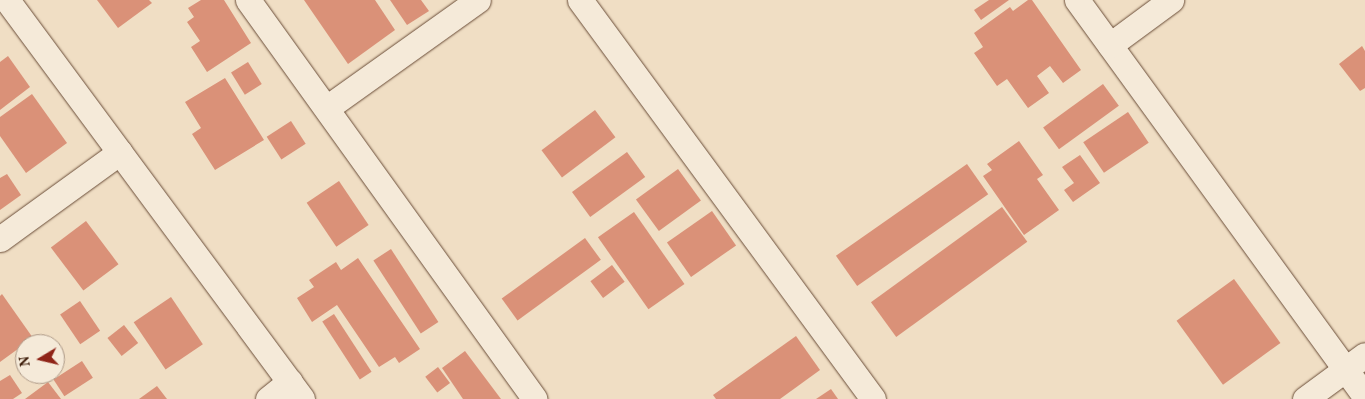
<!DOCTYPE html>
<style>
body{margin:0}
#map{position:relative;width:1365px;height:399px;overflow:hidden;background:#f0dec4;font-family:Vollkorn,serif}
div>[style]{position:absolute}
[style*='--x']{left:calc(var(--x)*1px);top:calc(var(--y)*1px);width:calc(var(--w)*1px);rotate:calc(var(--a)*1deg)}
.building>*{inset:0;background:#da9178;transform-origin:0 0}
.roads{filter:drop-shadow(0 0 1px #6a4d38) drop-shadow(0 0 1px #6a4d38)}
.minor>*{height:25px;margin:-12.5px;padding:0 12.5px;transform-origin:12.5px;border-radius:12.5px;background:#f5ead9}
span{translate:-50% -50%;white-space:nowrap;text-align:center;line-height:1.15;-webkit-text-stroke:5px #f5ead9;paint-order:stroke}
.north{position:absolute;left:15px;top:334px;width:50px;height:50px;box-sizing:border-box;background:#f5ead9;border:1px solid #ac9886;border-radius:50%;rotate:261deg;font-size:14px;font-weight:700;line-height:20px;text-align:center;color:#3e1d0a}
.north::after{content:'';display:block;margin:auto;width:18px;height:22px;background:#8f2418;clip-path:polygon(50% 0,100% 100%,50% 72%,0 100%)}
</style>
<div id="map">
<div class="building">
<i style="clip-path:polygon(97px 0,149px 0,152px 3px,118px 28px)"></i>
<i style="clip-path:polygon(201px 0,224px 0,251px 43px,207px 72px,191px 47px,200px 41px,187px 22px,194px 17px,188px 8px)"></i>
<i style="clip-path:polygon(304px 0,375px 0,395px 30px,348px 64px)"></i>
<i style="clip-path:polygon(390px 0,421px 0,429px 11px,407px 25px)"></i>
<i style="clip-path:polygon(989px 0,1009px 0,981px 20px,974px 10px)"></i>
<i style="clip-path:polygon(1028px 0,1032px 0,1081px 70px,1063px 83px,1050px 66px,1037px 76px,1049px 93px,1028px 108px,1007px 79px,997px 86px,974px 53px,983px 47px,974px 33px,1010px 7px,1013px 11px)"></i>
<i style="clip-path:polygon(1362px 46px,1365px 51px,1365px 88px,1360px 91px,1339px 64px)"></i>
<i style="clip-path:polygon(8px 56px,30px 87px,0 110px,0 62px)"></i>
<i style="left:248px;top:62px;width:26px;height:20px;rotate:58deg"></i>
<i style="clip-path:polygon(225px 78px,264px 140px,215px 170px,192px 134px,201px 128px,185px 102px)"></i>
<i style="left:1103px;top:84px;width:27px;height:74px;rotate:54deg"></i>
<i style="clip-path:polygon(32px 94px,67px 143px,26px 173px,0 136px,0 117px)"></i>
<i style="left:595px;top:110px;width:34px;height:67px;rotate:53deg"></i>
<i style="left:1128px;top:112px;width:37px;height:54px;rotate:56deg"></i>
<i style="left:291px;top:121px;width:27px;height:29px;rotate:57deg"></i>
<i style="clip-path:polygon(1019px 141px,1043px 175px,1037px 179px,1059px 210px,1024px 235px,983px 176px,992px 170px,987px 164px)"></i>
<i style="left:627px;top:152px;width:31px;height:68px;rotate:54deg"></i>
<i style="clip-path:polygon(1080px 155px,1100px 183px,1073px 202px,1064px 190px,1074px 183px,1062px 167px)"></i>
<i style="left:967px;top:164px;width:37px;height:160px;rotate:55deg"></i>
<i style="left:678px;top:169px;width:39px;height:52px;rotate:54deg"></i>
<i style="clip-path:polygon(7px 174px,21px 195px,0 210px,0 178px)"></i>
<i style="left:339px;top:181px;width:53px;height:39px;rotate:56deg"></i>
<i style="left:1002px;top:207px;width:43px;height:162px;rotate:54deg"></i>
<i style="left:712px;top:211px;width:42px;height:55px;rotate:55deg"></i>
<i style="left:634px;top:212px;width:88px;height:44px;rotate:55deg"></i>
<i style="left:86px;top:221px;width:54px;height:44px;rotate:53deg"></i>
<i style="left:585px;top:238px;width:27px;height:103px;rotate:54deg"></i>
<i style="left:391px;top:249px;width:87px;height:21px;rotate:57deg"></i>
<i style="clip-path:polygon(358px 258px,420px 349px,399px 363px,395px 357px,379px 367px,337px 305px,312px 322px,297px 298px,314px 287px,309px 280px,336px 262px,341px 270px)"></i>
<i style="left:612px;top:265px;width:21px;height:27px;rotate:53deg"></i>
<i style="left:1234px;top:279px;width:79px;height:71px;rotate:54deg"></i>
<i style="clip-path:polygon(2px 294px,33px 338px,0 362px,0 296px)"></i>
<i style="left:171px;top:297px;width:57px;height:45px;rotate:56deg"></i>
<i style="left:80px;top:301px;width:36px;height:24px;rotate:56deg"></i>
<i style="left:334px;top:314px;width:69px;height:14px;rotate:57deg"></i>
<i style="left:124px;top:325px;width:23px;height:21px;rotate:52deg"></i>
<i style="clip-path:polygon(796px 336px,820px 370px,780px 399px,716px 399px,713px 395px)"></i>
<i style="clip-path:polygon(465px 351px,501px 399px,463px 399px,442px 368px)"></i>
<i style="left:82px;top:361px;width:20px;height:34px;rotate:57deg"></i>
<i style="left:438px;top:367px;width:20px;height:16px;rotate:53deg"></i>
<i style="clip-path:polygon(10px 375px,22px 393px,13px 399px,0 399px,0 381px)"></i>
<i style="clip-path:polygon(48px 382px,61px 399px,25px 399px)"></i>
<i style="clip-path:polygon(157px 386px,167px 399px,139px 399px)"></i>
<i style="clip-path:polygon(831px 389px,838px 399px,816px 399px)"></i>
</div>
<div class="roads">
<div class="minor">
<i style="--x:7;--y:0;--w:496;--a:53.5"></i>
<i style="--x:248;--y:0;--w:491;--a:54.3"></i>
<i style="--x:580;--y:0;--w:495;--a:53.7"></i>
<i style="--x:1077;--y:0;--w:490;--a:54"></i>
<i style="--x:1110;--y:45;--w:76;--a:-36.4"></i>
<i style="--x:328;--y:107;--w:184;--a:-35.5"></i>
<i style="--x:0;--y:239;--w:148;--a:-35.9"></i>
<i style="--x:268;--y:399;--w:28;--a:-39"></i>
<i style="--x:1305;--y:399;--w:74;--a:-36.3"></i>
</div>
</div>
<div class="north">N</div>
</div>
